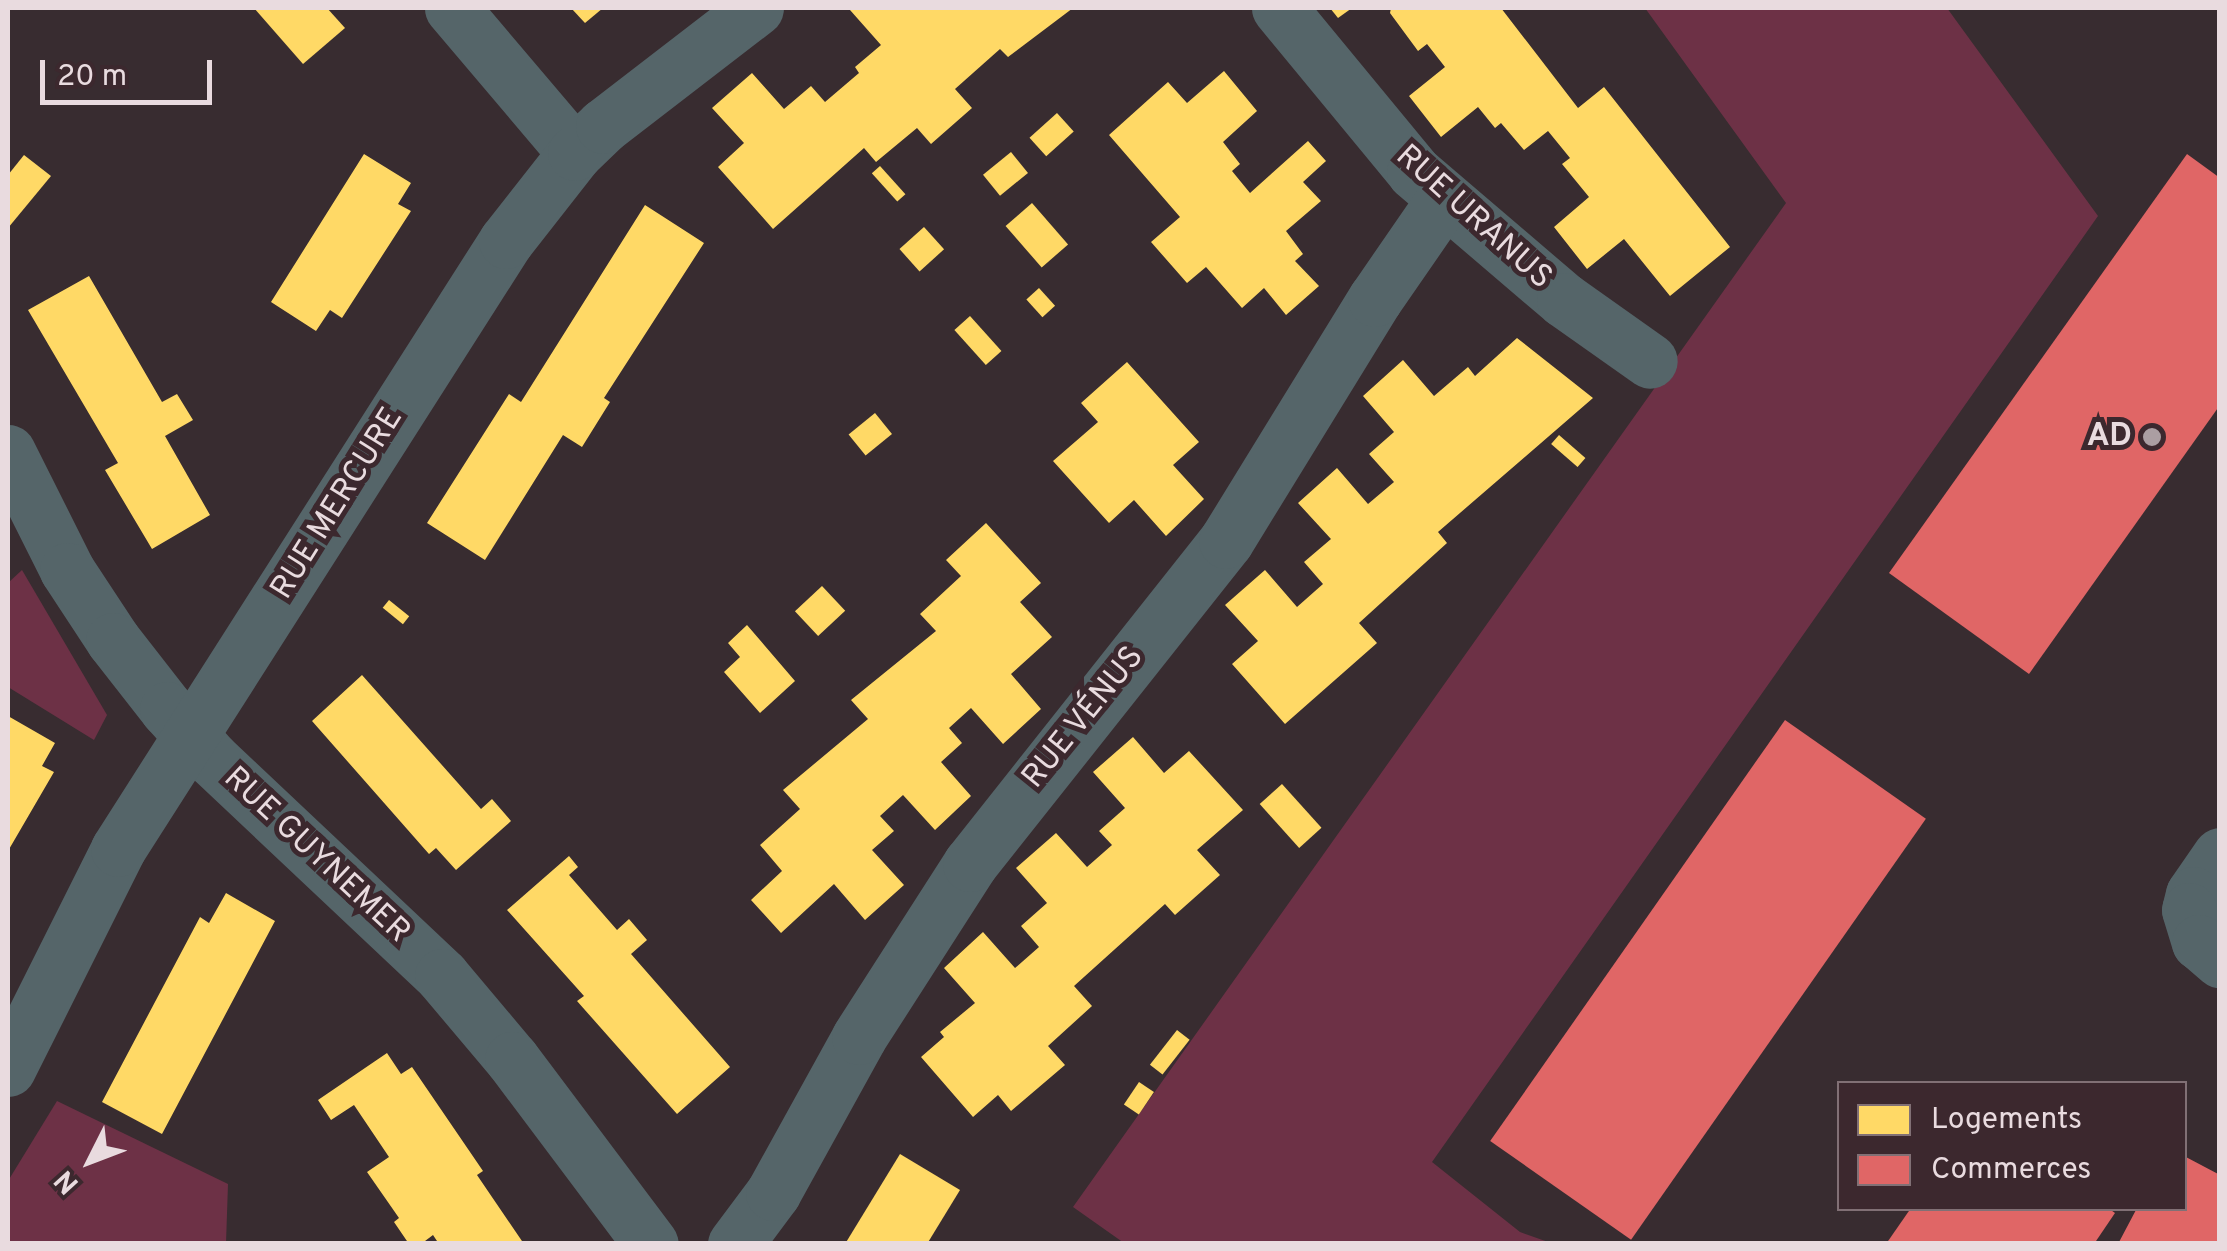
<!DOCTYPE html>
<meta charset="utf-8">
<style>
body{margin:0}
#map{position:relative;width:2227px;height:1251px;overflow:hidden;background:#382c30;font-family:Overpass,sans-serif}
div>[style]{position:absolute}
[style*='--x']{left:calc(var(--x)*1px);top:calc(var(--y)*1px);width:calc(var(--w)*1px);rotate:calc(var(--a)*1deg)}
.green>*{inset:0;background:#6d3146}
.homes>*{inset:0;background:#ffd966;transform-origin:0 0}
.shops>*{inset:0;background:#e06666;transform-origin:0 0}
.minor>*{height:55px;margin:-27.5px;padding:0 27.5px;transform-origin:27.5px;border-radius:27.5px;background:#556569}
.dots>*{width:28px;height:28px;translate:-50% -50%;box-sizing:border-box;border:5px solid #3c282e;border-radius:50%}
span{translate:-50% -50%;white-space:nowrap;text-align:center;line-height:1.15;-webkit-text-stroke:10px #3c282e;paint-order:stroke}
.street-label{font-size:32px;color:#e9dbdf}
.poi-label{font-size:32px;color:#e9dbdf;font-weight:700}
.right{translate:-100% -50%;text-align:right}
.frame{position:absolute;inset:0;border:10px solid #e9dbdf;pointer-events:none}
.legend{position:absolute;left:1837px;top:1081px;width:350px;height:130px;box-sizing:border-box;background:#3c282e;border:2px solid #817075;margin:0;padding:12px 18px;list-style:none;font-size:30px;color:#e9dbdf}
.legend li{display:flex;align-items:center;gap:20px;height:50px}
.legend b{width:50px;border:2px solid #817075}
.north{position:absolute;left:40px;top:1111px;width:100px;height:100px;-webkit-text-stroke:8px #3c282e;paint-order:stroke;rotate:228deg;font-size:28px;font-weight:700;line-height:40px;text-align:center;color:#e9dbdf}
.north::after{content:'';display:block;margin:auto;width:35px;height:45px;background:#e9dbdf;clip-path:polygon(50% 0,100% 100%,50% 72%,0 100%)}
.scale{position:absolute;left:40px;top:60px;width:172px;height:45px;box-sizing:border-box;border:5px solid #e9dbdf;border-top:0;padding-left:12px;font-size:30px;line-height:35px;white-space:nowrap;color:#e9dbdf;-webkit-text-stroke:8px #3c282e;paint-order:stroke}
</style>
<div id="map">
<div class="green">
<i style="clip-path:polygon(1645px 8px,1947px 8px,2098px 216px,1432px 1162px,1520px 1232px,1551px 1243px,1124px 1243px,1073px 1207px,1786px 203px)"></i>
<i style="clip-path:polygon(22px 570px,107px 715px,94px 740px,8px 687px,8px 583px)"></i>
<i style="clip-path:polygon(57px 1101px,228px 1184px,226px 1243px,8px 1243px,8px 1181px)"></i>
</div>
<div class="homes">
<i style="clip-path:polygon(254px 8px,327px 8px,345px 28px,303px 64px)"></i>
<i style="clip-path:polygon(571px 8px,603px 8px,585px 23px)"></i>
<i style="clip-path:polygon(852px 8px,1073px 8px,1008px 57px,1000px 49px,955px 89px,972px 108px,931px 144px,917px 128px,876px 162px,864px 148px,773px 229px,718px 167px,744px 143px,712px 108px,752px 73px,784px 109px,811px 86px,825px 102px,859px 73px,855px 67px,881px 45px,850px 10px)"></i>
<i style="clip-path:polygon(1330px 8px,1352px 8px,1338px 18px)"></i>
<i style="clip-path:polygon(1391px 8px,1501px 8px,1578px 108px,1604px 87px,1730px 247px,1670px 296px,1624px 239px,1587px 269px,1554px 227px,1589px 197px,1562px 164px,1570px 158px,1548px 131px,1524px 150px,1501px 123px,1495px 128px,1478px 107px,1441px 137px,1409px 96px,1445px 67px,1427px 44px,1418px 51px,1390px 13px)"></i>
<i style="clip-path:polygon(1224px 71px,1257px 111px,1223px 142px,1240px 164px,1232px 171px,1250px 193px,1308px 141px,1326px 161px,1303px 182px,1321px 201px,1286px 231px,1303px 254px,1295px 261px,1319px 286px,1286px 315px,1264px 288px,1242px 308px,1206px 267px,1187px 283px,1151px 242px,1180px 217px,1109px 135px,1168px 82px,1187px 103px)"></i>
<i style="left:1057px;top:113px;width:25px;height:37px;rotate:48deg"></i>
<i style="left:1011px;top:152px;width:27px;height:36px;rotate:51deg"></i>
<i style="clip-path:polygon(364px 154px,411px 183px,398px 204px,411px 211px,342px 318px,330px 310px,316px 331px,271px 302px)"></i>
<i style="clip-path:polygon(24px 155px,51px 176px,8px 228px,8px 175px)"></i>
<i style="left:880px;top:166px;width:38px;height:11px;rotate:48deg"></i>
<i style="left:1032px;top:203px;width:55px;height:35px;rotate:49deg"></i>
<i style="clip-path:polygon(645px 205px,704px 243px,604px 398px,610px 402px,582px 447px,563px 435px,485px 560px,427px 523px,509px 394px,521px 402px)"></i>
<i style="left:924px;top:227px;width:30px;height:33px;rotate:48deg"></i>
<i style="clip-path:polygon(89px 276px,162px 402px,177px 394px,193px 420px,165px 436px,210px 515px,152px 549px,105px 470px,118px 463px,28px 310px)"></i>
<i style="left:1039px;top:288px;width:24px;height:17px;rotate:48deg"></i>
<i style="left:970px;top:316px;width:47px;height:21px;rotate:48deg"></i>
<i style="clip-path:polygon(1517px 338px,1593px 398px,1438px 532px,1447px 543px,1359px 623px,1377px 643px,1285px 724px,1232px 664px,1258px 641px,1225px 605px,1265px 570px,1297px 607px,1323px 584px,1304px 562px,1331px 539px,1298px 503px,1337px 468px,1368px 504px,1394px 482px,1369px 454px,1394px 432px,1363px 396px,1403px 360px,1434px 396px,1468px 367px,1475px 376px)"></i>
<i style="clip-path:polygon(1127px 362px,1199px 442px,1173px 465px,1204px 499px,1166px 536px,1134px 500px,1109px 523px,1053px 461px,1098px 422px,1081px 403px)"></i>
<i style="left:875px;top:413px;width:27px;height:34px;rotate:51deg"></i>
<i style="left:1559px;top:435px;width:35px;height:12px;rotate:41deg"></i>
<i style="clip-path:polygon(986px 523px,1041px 583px,1020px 602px,1052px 637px,1011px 674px,1041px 709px,1003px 744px,971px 708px,949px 728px,962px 743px,941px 762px,971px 796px,935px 830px,903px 795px,880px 816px,894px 831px,872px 850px,904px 885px,865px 920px,834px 884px,781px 933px,751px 900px,782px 871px,760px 845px,800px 809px,783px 790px,868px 719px,851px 700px,936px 631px,920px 614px,961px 576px,946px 560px)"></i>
<i style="left:822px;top:586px;width:34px;height:37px;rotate:47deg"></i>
<i style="left:389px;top:600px;width:26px;height:10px;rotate:39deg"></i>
<i style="clip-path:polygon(747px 625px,795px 681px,760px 713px,724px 672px,740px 657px,728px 643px)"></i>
<i style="clip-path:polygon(362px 675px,481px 809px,492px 799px,511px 821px,456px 870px,436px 848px,429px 854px,312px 721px)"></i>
<i style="clip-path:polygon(8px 716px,55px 743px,42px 766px,54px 772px,8px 851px)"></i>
<i style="clip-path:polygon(1133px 737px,1164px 773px,1189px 751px,1243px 810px,1197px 850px,1220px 875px,1175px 915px,1165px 904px,1074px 986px,1092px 1006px,1048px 1046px,1065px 1065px,1011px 1111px,998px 1095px,973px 1117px,921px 1057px,944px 1037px,940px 1032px,975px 1003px,944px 968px,983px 932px,1015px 968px,1039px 947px,1021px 926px,1047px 903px,1016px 868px,1056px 833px,1087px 867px,1112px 845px,1099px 831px,1125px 808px,1093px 772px)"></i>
<i style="left:1282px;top:784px;width:59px;height:30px;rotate:48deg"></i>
<i style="clip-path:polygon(569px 856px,578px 867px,569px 875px,617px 930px,629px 919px,647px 940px,631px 954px,730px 1067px,677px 1114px,577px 1001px,584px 996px,507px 910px)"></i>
<i style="clip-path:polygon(226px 893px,275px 921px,162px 1134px,102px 1102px,200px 917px,209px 923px)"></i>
<i style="left:1177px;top:1030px;width:16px;height:44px;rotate:38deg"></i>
<i style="clip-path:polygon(387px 1053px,401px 1074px,412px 1067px,483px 1171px,477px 1175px,524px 1244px,439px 1244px,433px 1235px,421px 1244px,409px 1244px,394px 1222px,399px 1218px,367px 1172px,389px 1157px,354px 1105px,331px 1120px,318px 1100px)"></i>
<i style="left:1139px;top:1082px;width:18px;height:27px;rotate:34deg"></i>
<i style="clip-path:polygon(900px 1154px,960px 1190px,927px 1244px,845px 1244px)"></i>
</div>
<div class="shops">
<i style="clip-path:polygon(2187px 154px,2220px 178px,2220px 405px,2029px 674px,1889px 573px)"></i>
<i style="left:1785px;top:720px;width:172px;height:514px;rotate:35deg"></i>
<i style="clip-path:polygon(2184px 1156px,2220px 1175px,2220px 1244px,2118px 1244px,2137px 1208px,2184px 1208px)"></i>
<i style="clip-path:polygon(1911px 1208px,2108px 1208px,2115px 1213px,2094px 1244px,1886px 1244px)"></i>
</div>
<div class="minor">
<i style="--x:452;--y:8;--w:190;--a:49.7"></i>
<i style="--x:1279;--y:8;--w:212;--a:50.5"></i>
<i style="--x:1414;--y:172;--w:197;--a:40.5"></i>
<i style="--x:1564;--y:300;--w:105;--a:35.3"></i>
<i style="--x:8;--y:452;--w:132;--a:63.4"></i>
<i style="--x:67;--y:570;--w:84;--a:56.7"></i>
<i style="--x:113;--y:640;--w:88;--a:52"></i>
<i style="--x:167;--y:709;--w:67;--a:48"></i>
<i style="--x:212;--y:759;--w:316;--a:43.3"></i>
<i style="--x:442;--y:976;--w:109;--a:49.9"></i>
<i style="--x:512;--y:1059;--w:231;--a:53.1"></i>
<i style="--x:2220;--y:855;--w:47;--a:124.7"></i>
<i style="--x:2193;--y:894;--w:16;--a:104"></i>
<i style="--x:2189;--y:910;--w:34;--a:73"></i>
<i style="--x:2199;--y:942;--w:28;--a:41"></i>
<i style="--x:8;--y:1069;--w:246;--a:-63.4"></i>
<i style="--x:118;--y:849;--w:721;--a:-57.46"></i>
<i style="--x:506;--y:241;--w:112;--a:-51.9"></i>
<i style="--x:575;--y:153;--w:39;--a:-44"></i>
<i style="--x:603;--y:126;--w:193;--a:-37.6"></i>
<i style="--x:735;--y:1244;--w:64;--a:-53.3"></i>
<i style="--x:773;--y:1193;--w:178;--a:-61.1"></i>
<i style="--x:859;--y:1037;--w:206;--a:-57.3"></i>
<i style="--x:970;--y:864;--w:412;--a:-51.6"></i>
<i style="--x:1226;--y:541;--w:284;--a:-58.4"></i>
<i style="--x:1375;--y:299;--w:121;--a:-55.4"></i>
</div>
<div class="dots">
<i style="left:2152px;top:437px;background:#ab9ea2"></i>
</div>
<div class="street-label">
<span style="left:1473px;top:218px;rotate:42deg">RUE URANUS</span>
<span style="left:338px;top:504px;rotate:-58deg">RUE MERCURE</span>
<span style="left:1084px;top:718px;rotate:-51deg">RUE VÉNUS</span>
<span style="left:316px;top:856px;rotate:43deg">RUE GUYNEMER</span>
</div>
<div class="poi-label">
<span class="right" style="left:2132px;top:437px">AD</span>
</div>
<div class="frame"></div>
<ul class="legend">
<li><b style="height:28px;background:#ffd966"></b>Logements</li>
<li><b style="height:28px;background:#e06666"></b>Commerces</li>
</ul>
<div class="north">N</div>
<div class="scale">20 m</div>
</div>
